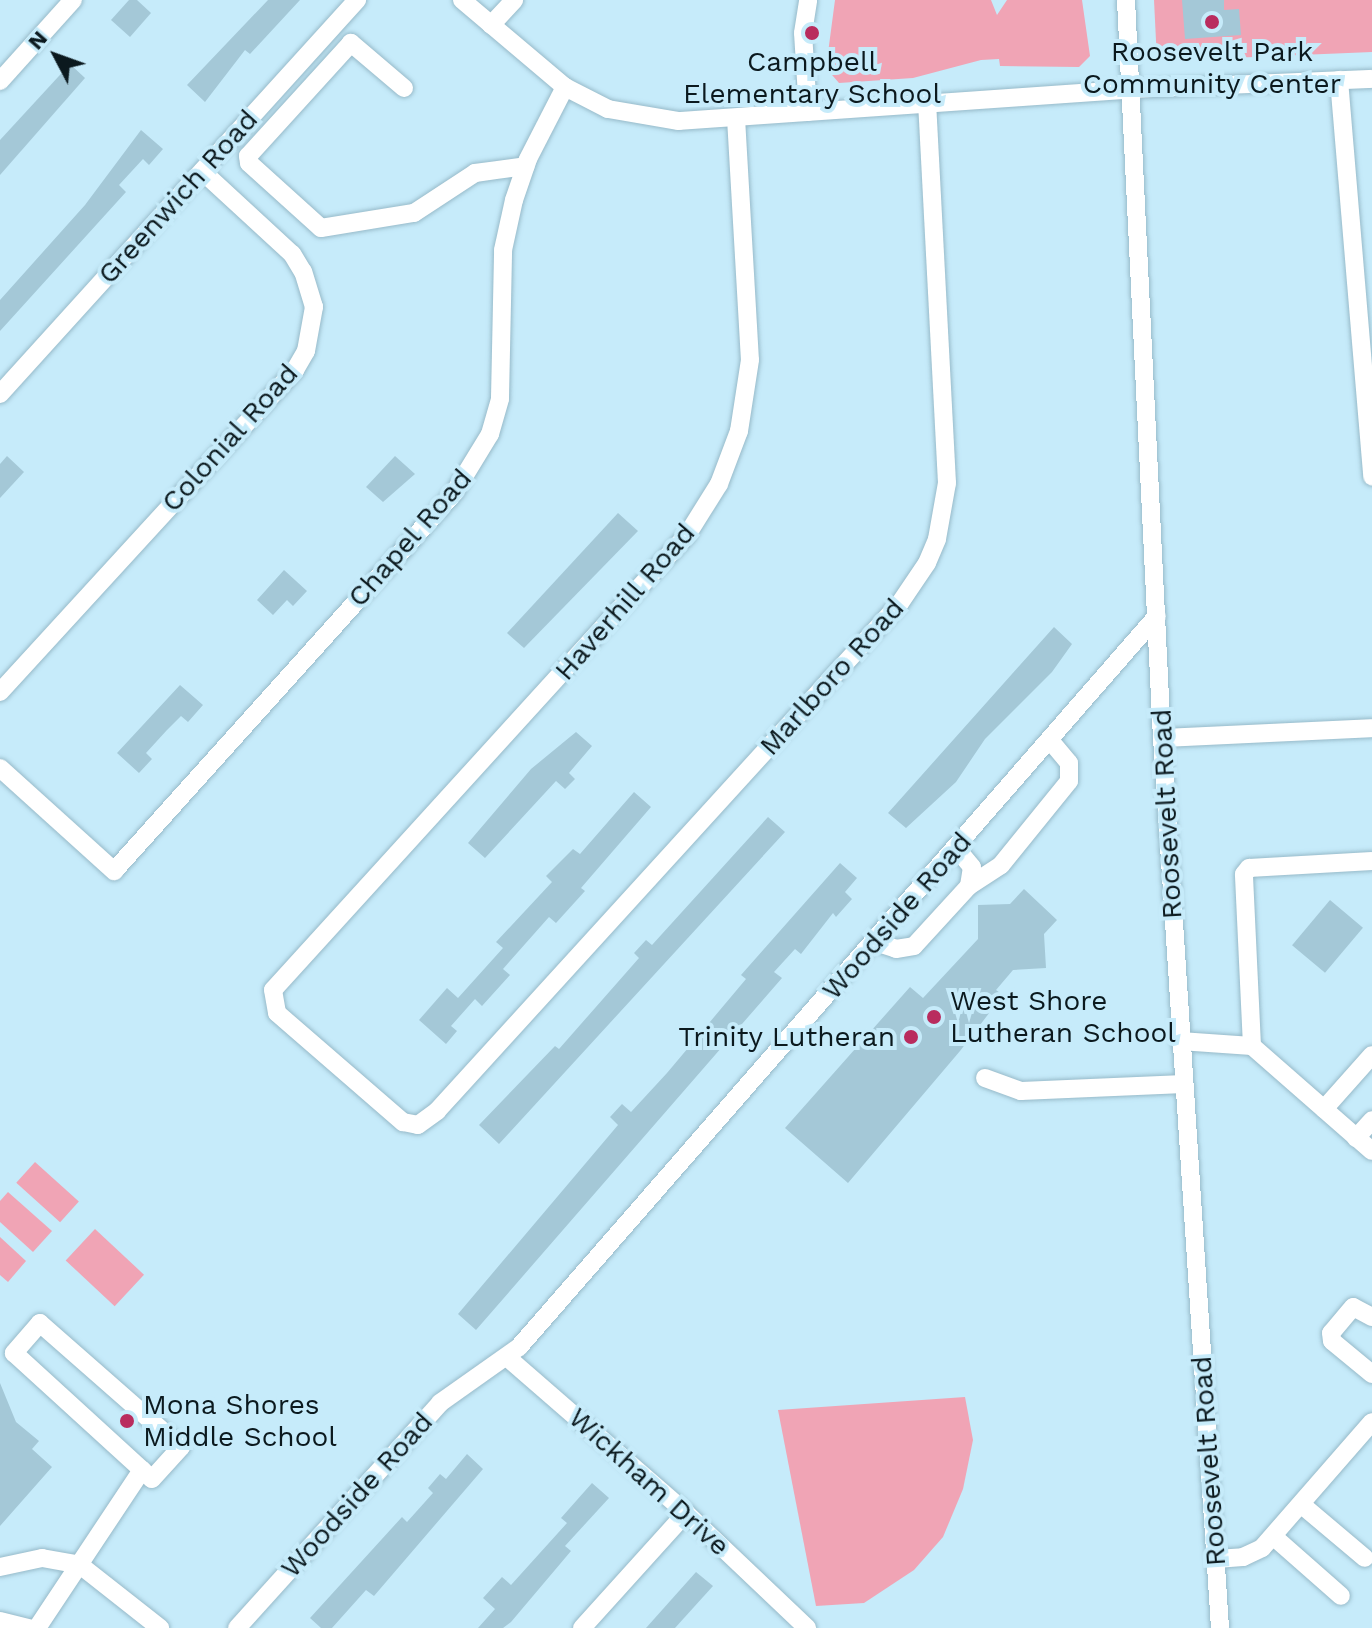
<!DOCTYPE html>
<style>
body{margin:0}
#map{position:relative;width:1372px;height:1628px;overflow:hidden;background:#c6ebfa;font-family:"Work Sans",sans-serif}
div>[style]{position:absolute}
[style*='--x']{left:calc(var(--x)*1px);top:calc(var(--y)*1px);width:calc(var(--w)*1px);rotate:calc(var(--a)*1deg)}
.green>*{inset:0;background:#f0a4b5;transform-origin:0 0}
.building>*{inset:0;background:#a4c8d7;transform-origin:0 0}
.roads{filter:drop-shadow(0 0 2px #97bac9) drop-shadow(0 0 2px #97bac9)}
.minor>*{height:18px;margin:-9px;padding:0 9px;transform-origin:9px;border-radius:9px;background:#fff}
.dots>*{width:22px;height:22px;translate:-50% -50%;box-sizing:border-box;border:4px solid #c6ebfa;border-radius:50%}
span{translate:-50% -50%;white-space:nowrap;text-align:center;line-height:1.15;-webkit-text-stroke:8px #c6ebfa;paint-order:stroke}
.poi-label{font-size:28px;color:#0b191e}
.left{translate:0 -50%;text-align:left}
.right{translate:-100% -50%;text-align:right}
.street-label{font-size:28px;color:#0b191e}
.north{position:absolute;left:16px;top:16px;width:80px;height:80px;-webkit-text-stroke:6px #c6ebfa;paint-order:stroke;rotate:311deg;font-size:22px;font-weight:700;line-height:32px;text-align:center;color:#0b191e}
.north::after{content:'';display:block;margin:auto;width:28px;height:36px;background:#0b191e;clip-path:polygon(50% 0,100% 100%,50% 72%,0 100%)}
</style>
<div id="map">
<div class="green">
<i style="clip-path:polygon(835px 0,991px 0,997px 15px,1007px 0,1082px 0,1090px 56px,1079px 67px,1000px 66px,999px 59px,981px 60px,913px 78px,839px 83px,826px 68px)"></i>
<i style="clip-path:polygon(1154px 0,1372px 0,1372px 52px,1157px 61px)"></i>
<i style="left:35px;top:1162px;width:59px;height:28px;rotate:42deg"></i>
<i style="clip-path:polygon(8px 1192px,52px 1231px,33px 1252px,0 1222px,0 1201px)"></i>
<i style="left:95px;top:1229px;width:67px;height:43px;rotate:43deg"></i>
<i style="clip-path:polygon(0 1237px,26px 1261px,8px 1282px,0 1275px)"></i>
<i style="clip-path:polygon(965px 1397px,973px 1440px,963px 1489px,943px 1537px,914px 1570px,864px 1603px,816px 1606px,778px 1410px)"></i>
</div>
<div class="building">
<i style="clip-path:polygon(129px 0,137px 0,151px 13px,130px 37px,111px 20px)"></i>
<i style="clip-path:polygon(268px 0,300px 0,250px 54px,245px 50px,205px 102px,187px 85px)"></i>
<i style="clip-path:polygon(1182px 0,1224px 0,1224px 10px,1239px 9px,1241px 35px,1185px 39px)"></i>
<i style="clip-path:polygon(70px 64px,85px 78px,0 175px,0 140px)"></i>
<i style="clip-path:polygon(141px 130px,163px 149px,149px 165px,143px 159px,119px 185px,126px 192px,0 331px,0 300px,85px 205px)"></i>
<i style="clip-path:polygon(7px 456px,24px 472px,0 498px,0 464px)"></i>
<i style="clip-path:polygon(395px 456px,415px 474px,383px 502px,366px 487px)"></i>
<i style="clip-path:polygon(618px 513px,638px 531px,524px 648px,507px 633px)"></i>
<i style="clip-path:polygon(284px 570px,307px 591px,293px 606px,287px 600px,273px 615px,257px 600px)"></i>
<i style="clip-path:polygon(1054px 627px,1072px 644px,1052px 672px,985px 739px,956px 782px,906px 828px,888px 813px)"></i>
<i style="clip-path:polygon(180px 685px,203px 705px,188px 722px,181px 716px,167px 730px,146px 753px,152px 759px,139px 773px,117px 753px)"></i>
<i style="clip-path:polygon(576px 732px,592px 746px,569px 773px,575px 779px,565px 789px,556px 781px,485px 858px,468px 843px,531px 769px)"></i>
<i style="clip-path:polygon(634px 792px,651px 807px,581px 888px,585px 891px,556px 923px,549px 917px,503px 969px,510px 975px,482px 1006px,475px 999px,451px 1026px,457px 1031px,446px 1044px,419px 1020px,447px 988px,458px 998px,503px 948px,496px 942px,552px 882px,546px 876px,573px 849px,580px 854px)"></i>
<i style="clip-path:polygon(768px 817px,785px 832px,499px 1144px,479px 1125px,555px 1046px,559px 1049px,639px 958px,634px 953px,646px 940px,652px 945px)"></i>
<i style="clip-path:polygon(840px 863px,857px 878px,845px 892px,852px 899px,836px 917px,833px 913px,801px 954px,795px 949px,774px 972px,782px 978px,476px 1330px,458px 1314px,618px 1125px,610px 1117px,622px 1104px,631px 1112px,667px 1073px,746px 979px,741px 975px)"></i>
<i style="clip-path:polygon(1024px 889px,1057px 920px,1044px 934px,1046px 968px,1013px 970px,996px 990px,1003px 995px,960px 1051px,848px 1183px,785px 1128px,910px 987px,923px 998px,978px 939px,978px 905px,1010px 904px)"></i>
<i style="left:1330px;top:900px;width:43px;height:59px;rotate:40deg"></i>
<i style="clip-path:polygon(0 1383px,16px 1422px,39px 1441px,32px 1449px,52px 1467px,0 1526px)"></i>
<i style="clip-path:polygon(467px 1454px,483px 1469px,374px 1596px,366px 1590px,332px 1628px,321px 1628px,310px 1618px,402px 1517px,407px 1522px,433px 1493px,428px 1488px,440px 1474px,446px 1479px)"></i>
<i style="clip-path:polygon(592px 1483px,609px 1498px,565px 1546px,571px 1551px,511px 1622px,503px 1628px,478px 1628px,495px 1609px,483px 1598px,502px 1577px,511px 1585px,567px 1523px,561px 1518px)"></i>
<i style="clip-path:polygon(696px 1572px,713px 1586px,675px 1628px,646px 1628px)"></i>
</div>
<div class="roads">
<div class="minor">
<i style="--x:462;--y:0;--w:135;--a:40.2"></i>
<i style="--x:565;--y:87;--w:48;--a:27.1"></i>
<i style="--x:608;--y:109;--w:72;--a:9.6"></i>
<i style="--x:679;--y:121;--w:454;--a:-4"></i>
<i style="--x:1132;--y:89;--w:240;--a:-2.4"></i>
<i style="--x:1126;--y:0;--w:739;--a:87.21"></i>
<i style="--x:1162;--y:738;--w:892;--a:86.27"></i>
<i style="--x:491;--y:25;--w:34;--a:-47"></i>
<i style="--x:1339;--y:80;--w:398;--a:85.2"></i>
<i style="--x:0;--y:81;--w:109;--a:-48"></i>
<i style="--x:404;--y:88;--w:70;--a:-139.7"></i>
<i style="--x:351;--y:43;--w:153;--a:132.3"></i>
<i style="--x:248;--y:156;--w:7;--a:82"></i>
<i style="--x:249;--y:163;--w:97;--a:42.1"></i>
<i style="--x:321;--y:228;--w:94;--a:-9.2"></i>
<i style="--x:414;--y:213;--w:73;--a:-33.3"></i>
<i style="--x:475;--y:173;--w:51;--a:-7.8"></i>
<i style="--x:808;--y:112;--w:79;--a:-93.6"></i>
<i style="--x:803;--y:33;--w:33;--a:-81"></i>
<i style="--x:736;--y:118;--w:242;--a:86.7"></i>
<i style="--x:750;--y:360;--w:72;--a:98.8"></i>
<i style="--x:739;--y:431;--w:57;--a:110.7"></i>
<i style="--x:719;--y:484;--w:60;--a:122.1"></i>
<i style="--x:687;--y:535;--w:615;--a:132.3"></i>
<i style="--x:273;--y:990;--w:23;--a:80"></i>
<i style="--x:277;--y:1013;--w:167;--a:40.9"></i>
<i style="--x:403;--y:1122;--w:15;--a:11"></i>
<i style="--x:418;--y:1125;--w:24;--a:-36"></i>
<i style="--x:437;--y:1111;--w:687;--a:-47.65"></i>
<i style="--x:900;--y:603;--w:48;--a:-56"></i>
<i style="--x:927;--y:563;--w:26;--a:-67"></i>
<i style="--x:937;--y:539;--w:57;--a:-79.9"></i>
<i style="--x:947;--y:483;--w:379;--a:-93"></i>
<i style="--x:0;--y:394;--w:532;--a:-47.82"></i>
<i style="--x:0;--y:692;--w:437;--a:-47.5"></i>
<i style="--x:295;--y:370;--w:22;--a:-60"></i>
<i style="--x:306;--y:351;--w:45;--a:-79.7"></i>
<i style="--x:314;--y:307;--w:37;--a:-107"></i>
<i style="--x:303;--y:272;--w:21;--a:-121"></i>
<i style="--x:292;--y:254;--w:122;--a:-137.3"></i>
<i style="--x:1162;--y:738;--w:210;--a:-2.7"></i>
<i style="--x:0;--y:768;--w:154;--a:42.1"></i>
<i style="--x:114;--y:871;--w:508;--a:-48.03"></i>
<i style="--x:454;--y:493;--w:69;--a:-58.6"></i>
<i style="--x:490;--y:434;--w:37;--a:-74"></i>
<i style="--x:500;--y:398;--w:148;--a:-88.8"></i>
<i style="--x:503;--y:250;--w:51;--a:-77.6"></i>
<i style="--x:514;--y:200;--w:43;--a:-71.1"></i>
<i style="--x:528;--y:159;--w:81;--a:-62.8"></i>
<i style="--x:969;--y:886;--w:38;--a:-33"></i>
<i style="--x:1001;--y:865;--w:108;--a:-51"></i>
<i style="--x:1069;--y:781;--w:18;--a:-90"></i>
<i style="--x:1069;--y:763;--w:30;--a:-130"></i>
<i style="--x:875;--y:942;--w:22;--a:18"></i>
<i style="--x:896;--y:949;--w:18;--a:-9"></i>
<i style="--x:914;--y:946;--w:81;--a:-47.5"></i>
<i style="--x:969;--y:886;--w:19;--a:-81"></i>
<i style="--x:972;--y:867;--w:25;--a:-130"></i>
<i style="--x:1180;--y:1041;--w:72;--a:4"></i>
<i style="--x:1252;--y:1046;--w:159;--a:41.2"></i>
<i style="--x:1252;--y:1046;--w:172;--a:-92.7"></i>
<i style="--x:1244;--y:874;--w:8;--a:-50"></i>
<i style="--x:1249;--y:868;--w:123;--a:-3.3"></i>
<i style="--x:985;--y:1078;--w:38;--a:20"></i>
<i style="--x:1021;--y:1091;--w:163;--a:-2.5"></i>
<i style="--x:1324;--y:1109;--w:72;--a:-48.4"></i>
<i style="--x:1356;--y:1138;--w:24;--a:-48"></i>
<i style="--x:1372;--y:1317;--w:21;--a:-152"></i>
<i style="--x:1353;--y:1307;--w:34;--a:130"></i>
<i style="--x:1331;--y:1333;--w:8;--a:83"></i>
<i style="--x:1332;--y:1341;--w:52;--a:39.5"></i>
<i style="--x:508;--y:1358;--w:236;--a:41"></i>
<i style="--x:686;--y:1513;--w:167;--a:43.5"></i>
<i style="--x:1302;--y:1505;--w:82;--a:40.1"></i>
<i style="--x:1274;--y:1537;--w:89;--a:41.4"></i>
<i style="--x:1216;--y:1559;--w:27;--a:-4"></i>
<i style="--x:1243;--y:1557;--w:21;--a:-25"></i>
<i style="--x:1262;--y:1548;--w:167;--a:-48.9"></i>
<i style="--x:80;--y:1565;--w:102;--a:38.2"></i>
<i style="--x:0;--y:1567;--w:43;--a:-12.1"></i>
<i style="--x:42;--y:1558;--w:39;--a:10"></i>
<i style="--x:0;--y:1621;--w:30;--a:14"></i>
<i style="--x:37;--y:1628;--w:190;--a:-56.4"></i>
<i style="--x:142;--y:1470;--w:13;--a:42"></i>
<i style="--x:152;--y:1479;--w:43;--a:-47.8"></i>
<i style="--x:181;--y:1447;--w:188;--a:-138.7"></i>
<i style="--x:40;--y:1323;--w:40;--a:131"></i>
<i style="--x:14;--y:1353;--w:173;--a:42.4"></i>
<i style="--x:237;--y:1628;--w:303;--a:-47.9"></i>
<i style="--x:440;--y:1403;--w:97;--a:-35.3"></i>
<i style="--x:519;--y:1347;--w:970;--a:-48.89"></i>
<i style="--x:582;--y:1628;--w:155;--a:-47.9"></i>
</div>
</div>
<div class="dots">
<i style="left:1212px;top:22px;background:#b92c5e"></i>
<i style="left:812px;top:33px;background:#b92c5e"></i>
<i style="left:934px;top:1017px;background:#b92c5e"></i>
<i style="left:911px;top:1037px;background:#b92c5e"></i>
<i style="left:127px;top:1421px;background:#b92c5e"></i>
</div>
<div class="poi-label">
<span style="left:1212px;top:68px">Roosevelt Park<br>Community Center</span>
<span style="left:812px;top:78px">Campbell<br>Elementary School</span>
<span class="left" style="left:950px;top:1017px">West Shore<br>Lutheran School</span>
<span class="right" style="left:895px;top:1037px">Trinity Lutheran</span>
<span class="left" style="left:143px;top:1421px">Mona Shores<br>Middle School</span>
</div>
<div class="street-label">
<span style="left:178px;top:197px;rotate:-48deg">Greenwich Road</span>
<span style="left:230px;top:438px;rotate:-48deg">Colonial Road</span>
<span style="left:410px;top:538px;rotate:-49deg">Chapel Road</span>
<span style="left:625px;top:602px;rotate:-49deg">Haverhill Road</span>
<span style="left:832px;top:677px;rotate:-48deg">Marlboro Road</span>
<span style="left:1167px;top:814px;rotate:-93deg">Roosevelt Road</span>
<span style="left:897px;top:916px;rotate:-49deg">Woodside Road</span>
<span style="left:1209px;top:1461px;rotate:-94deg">Roosevelt Road</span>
<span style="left:649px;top:1482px;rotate:42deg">Wickham Drive</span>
<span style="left:357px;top:1495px;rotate:-48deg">Woodside Road</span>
</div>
<div class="north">N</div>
</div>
